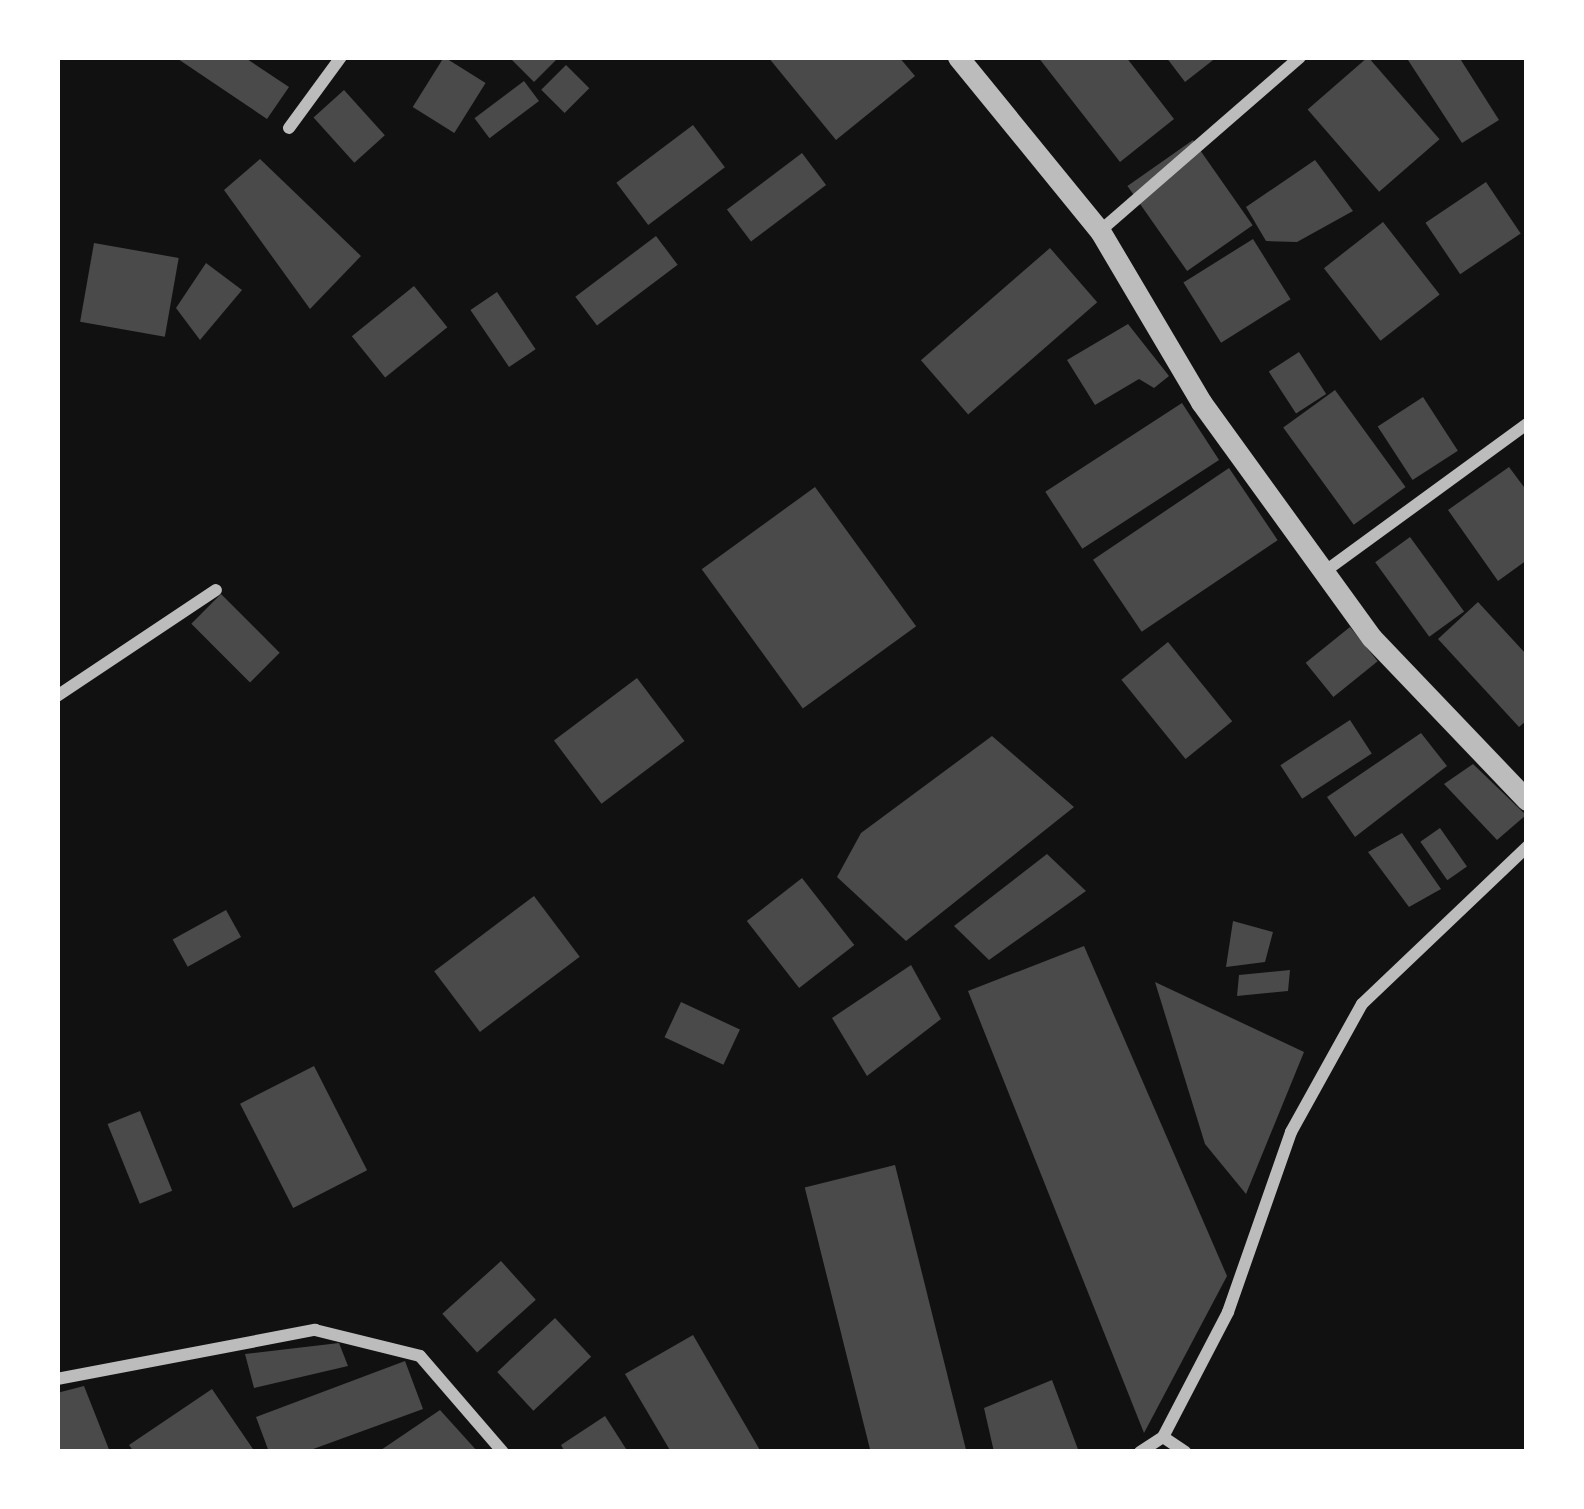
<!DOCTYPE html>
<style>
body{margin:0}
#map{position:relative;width:1584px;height:1509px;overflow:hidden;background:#111;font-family:"IBM Plex Sans",sans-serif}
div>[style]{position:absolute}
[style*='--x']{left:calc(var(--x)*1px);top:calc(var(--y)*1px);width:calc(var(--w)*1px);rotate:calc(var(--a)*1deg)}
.building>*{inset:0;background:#4a4a4a;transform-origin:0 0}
.minor>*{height:12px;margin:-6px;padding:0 6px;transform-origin:6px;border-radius:6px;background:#bcbcbc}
.tertiary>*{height:21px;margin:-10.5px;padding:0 10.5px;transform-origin:10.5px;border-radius:10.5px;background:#bcbcbc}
span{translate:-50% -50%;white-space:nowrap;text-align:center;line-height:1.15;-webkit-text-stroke:12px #fff;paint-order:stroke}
.frame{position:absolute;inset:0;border:60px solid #fff;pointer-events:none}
</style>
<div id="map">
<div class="building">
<i style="clip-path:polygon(175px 57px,244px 57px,289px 87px,267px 119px)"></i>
<i style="left:444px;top:57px;width:49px;height:59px;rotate:32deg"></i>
<i style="clip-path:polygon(509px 57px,559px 57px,534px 82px)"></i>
<i style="clip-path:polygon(768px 57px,899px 57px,915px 76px,836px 140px)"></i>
<i style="clip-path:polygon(1038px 57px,1126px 57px,1174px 119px,1120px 162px)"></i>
<i style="clip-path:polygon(1166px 57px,1217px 57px,1185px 82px)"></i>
<i style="left:1368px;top:57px;width:109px;height:80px;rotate:49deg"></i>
<i style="clip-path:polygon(1406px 57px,1459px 57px,1499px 120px,1462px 143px)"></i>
<i style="left:566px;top:65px;width:33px;height:35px;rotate:45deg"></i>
<i style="left:524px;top:81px;width:25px;height:62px;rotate:53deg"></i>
<i style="left:344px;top:90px;width:61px;height:41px;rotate:48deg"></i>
<i style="left:693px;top:125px;width:53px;height:96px;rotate:53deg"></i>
<i style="left:1193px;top:140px;width:104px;height:80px;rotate:55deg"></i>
<i style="left:802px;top:153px;width:40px;height:94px;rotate:53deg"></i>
<i style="clip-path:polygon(260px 159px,361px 256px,310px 309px,224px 190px)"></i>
<i style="clip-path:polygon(1315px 160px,1353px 211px,1297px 242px,1266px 241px,1246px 207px)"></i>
<i style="left:1486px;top:182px;width:62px;height:73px;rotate:56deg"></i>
<i style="left:1383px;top:222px;width:92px;height:75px;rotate:52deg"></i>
<i style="left:656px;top:236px;width:36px;height:101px;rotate:53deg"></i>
<i style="left:1253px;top:239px;width:71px;height:82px;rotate:58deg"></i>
<i style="left:94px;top:243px;width:86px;height:80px;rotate:10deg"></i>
<i style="left:1050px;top:248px;width:72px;height:171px;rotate:49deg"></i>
<i style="clip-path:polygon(206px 263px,242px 290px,200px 340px,176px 308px)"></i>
<i style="left:414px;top:286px;width:53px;height:80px;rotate:51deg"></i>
<i style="left:497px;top:292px;width:69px;height:32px;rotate:56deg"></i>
<i style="clip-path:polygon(1128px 324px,1169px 376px,1154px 388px,1139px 379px,1095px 405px,1067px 360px)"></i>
<i style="left:1299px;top:352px;width:50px;height:36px;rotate:57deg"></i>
<i style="left:1335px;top:390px;width:120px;height:64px;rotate:54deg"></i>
<i style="left:1423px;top:397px;width:64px;height:54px;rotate:57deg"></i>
<i style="left:1182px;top:403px;width:68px;height:163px;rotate:57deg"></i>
<i style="clip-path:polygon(1509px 467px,1527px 491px,1527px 560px,1498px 581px,1448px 510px)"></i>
<i style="left:1229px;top:468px;width:87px;height:164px;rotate:56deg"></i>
<i style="left:815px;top:487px;width:172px;height:140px;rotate:54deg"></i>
<i style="left:1410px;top:537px;width:92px;height:43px;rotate:54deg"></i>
<i style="left:221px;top:594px;width:83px;height:42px;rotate:45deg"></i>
<i style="clip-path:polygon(1478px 602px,1527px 655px,1527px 720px,1519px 727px,1438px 639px)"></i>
<i style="left:1350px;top:627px;width:44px;height:57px;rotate:51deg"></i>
<i style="left:1168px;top:642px;width:102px;height:60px;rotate:51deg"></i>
<i style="left:637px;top:678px;width:79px;height:104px;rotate:53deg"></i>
<i style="left:1350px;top:720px;width:40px;height:83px;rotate:57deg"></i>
<i style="clip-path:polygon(1421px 733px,1447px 766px,1355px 837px,1327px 797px)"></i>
<i style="clip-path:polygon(992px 736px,1074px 807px,906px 941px,837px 877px,861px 833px)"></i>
<i style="clip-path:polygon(1473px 764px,1526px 815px,1497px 840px,1444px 784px)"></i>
<i style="left:1440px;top:828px;width:47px;height:24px;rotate:55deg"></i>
<i style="clip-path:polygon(1402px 833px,1441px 889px,1409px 907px,1368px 852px)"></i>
<i style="clip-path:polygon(1047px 854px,1086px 891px,989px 960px,954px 926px)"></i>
<i style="left:802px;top:878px;width:85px;height:70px;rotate:52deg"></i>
<i style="left:534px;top:896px;width:76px;height:125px;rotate:53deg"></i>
<i style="left:226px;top:910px;width:31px;height:61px;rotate:61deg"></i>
<i style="clip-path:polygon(1233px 921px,1273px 932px,1265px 962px,1226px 967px)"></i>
<i style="clip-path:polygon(1084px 946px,1227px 1276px,1144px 1433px,968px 991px)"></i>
<i style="clip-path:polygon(911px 965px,941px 1019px,867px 1076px,832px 1018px)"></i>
<i style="clip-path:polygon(1290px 970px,1288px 991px,1237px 996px,1239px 975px)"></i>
<i style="clip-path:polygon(1155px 982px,1304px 1052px,1246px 1194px,1205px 1144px)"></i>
<i style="left:681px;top:1002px;width:65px;height:39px;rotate:25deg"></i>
<i style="left:314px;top:1066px;width:117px;height:83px;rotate:63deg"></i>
<i style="left:140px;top:1111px;width:86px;height:35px;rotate:68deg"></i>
<i style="left:895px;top:1165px;width:296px;height:93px;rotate:76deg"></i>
<i style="left:501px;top:1261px;width:52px;height:79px;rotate:48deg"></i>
<i style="left:555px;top:1318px;width:53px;height:79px;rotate:47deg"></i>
<i style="clip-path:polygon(693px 1335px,761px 1452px,671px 1452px,625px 1374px)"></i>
<i style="clip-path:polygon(339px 1343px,348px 1366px,254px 1388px,245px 1354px)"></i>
<i style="clip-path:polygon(405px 1361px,423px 1409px,305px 1452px,269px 1452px,256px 1417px)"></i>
<i style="clip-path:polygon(1052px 1380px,1079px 1452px,994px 1452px,984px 1408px)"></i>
<i style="clip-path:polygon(84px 1386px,110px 1452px,57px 1452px,57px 1393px)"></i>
<i style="clip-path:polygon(212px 1389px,255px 1452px,134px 1452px,129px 1445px)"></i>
<i style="clip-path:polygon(440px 1410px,478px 1452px,378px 1452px)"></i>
<i style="clip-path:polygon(605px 1416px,628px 1452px,565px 1452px,561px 1445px)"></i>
</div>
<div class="minor">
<i style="--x:289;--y:128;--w:88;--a:-53.8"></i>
<i style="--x:1100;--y:231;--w:265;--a:-41"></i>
<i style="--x:1324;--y:572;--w:251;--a:-36.1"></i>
<i style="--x:57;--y:696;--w:191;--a:-33.7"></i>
<i style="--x:57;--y:1379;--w:263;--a:-10.8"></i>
<i style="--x:315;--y:1330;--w:108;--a:13.9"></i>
<i style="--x:420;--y:1356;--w:127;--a:49.2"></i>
<i style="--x:1163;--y:1437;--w:27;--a:34"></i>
<i style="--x:1140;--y:1452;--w:27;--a:-33"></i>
<i style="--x:1163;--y:1437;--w:141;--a:-62.5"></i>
<i style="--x:1228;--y:1312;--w:191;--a:-70.7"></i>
<i style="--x:1291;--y:1132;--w:146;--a:-61"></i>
<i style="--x:1362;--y:1004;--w:228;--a:-43.6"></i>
</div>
<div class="tertiary">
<i style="--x:958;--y:57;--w:225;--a:50.8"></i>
<i style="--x:1100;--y:231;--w:199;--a:59.4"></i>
<i style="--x:1201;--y:402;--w:291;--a:54.1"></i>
<i style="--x:1372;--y:638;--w:224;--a:46.3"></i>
</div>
<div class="frame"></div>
</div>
